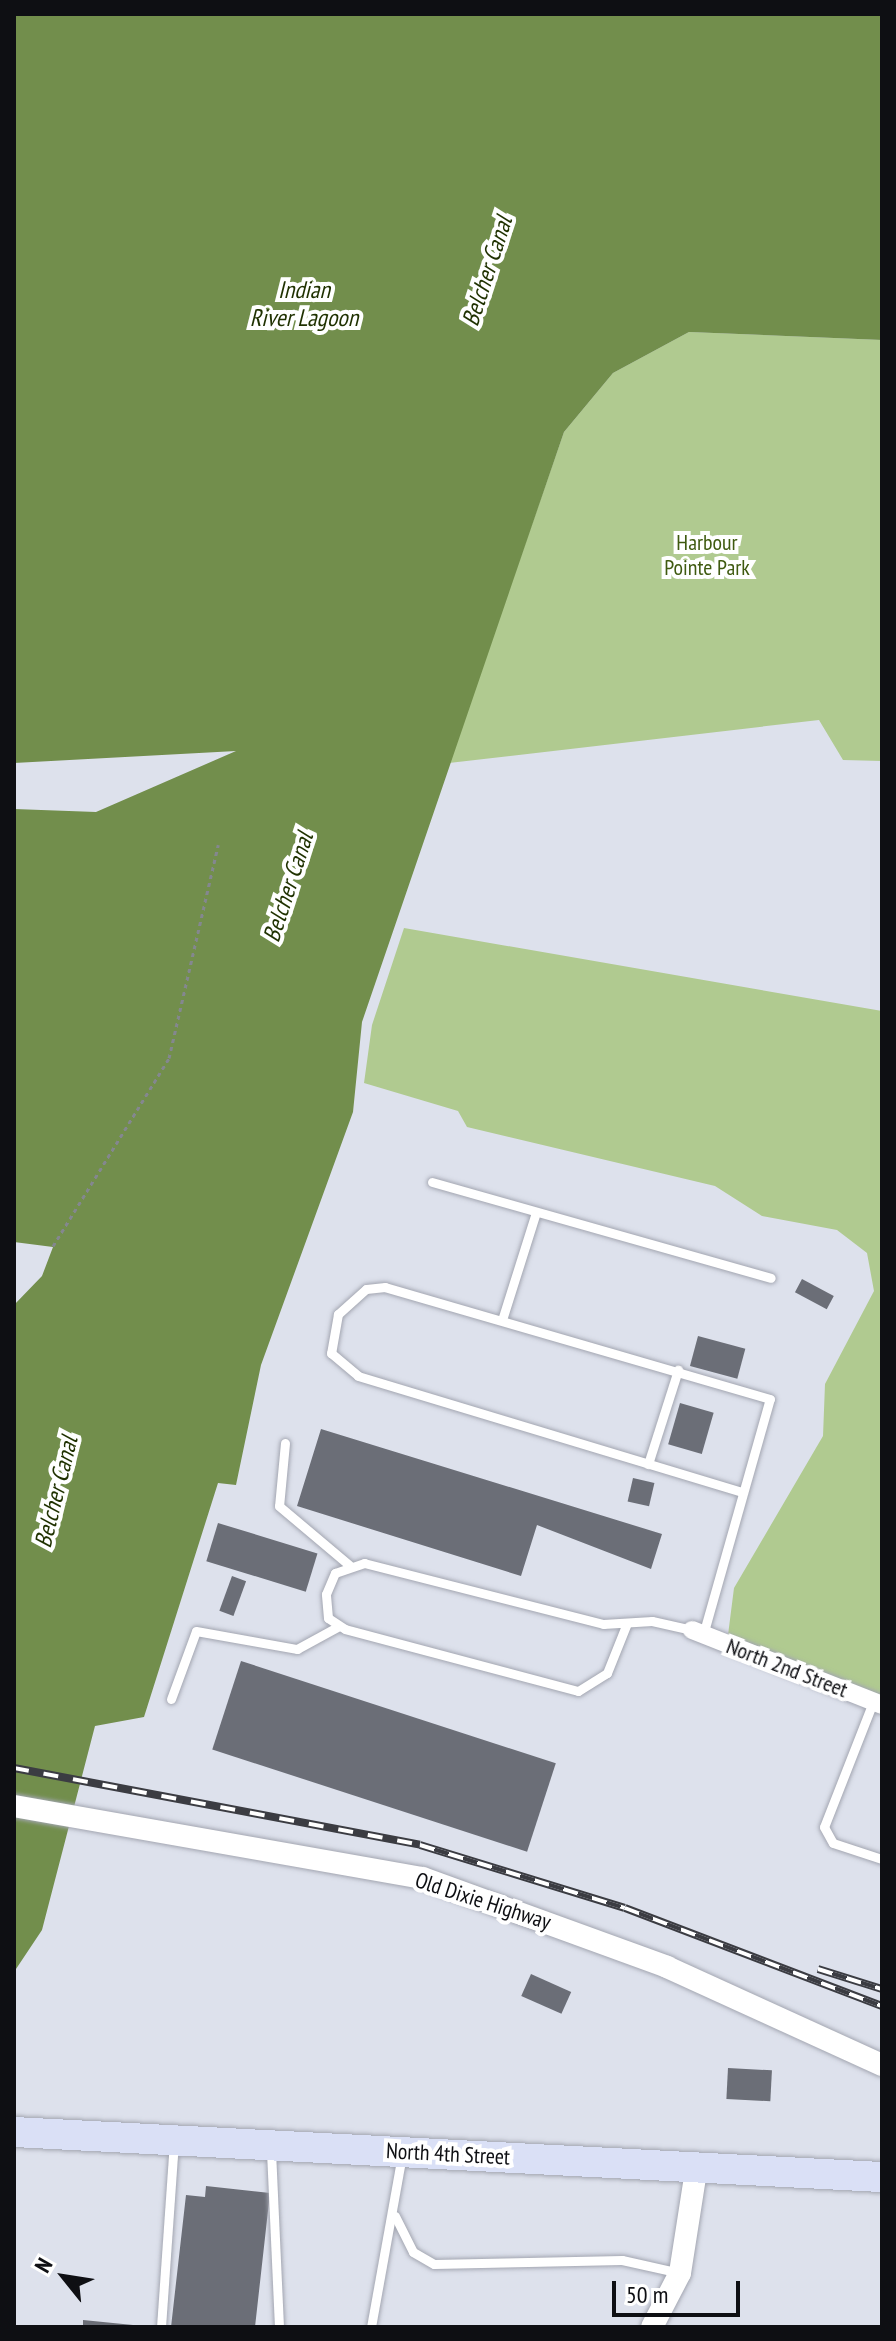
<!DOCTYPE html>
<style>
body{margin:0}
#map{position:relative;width:896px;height:2341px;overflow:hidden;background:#dde1ec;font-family:"PT Sans Narrow",sans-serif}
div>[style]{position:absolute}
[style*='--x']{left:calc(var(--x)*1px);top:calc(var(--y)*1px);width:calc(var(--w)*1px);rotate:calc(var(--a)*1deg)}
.green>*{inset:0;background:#b0ca90}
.water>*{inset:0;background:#728e4c}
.building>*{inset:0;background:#6b6e77;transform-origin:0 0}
.path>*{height:3px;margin-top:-1.5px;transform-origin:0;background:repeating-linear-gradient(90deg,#84878f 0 4px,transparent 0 8px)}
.roads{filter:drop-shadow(0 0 2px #a3a6b1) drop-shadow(0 0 2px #a3a6b1)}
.service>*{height:9px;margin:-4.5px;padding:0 4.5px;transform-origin:4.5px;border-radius:4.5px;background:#fff}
.minor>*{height:18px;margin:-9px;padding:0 9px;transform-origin:9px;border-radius:9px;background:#fff}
.tertiary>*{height:22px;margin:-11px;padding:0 11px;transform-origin:11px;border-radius:11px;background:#fff}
.primary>*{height:30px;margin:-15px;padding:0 15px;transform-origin:15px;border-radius:15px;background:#dae0f6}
.rail>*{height:8px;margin-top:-4px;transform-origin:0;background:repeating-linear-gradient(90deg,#fff 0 15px,#3b3c42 0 30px);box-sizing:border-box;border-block:2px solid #3b3c42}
span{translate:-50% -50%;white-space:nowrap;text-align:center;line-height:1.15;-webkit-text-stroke:8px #fff;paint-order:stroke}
.park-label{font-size:22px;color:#3f5a10}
.street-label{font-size:22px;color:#0e0f13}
.water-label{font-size:24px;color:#1f3100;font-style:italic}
.frame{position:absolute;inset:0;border:16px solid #0e0f13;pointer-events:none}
.north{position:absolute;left:24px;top:2237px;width:80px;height:80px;-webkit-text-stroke:6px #fff;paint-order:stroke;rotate:300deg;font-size:22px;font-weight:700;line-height:32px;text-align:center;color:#0e0f13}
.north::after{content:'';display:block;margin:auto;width:28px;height:36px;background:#0e0f13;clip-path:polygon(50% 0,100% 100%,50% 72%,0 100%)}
.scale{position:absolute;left:612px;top:2281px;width:128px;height:36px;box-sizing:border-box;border:4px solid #0e0f13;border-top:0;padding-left:10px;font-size:24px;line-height:28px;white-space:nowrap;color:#0e0f13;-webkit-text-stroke:6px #fff;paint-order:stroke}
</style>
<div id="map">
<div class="green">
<i style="clip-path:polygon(689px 332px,882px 340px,882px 761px,843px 760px,819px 720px,449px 763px,564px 432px,613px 373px)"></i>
<i style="clip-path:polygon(404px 928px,882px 1011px,882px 1696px,728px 1635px,734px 1588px,823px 1436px,825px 1384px,874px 1291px,867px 1253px,837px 1230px,762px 1216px,715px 1186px,467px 1127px,458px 1111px,364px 1083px,372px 1025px)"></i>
</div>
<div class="water">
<i style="clip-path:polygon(14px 14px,882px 14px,882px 340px,689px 332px,613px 373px,564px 432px,362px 1022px,353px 1112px,261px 1365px,236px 1485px,218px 1483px,144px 1717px,95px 1726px,42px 1930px,14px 1972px,14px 1305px,42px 1276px,53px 1247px,14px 1242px,14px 809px,96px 812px,236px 751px,14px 763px)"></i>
</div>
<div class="building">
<i style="left:802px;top:1279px;width:36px;height:15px;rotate:28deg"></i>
<i style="left:698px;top:1336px;width:49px;height:31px;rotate:15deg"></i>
<i style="left:680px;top:1403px;width:35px;height:43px;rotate:16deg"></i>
<i style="clip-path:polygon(321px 1429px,662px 1534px,651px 1569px,537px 1525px,521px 1576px,297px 1506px)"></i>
<i style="left:633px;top:1478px;width:22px;height:24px;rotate:13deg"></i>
<i style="left:218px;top:1523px;width:104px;height:40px;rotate:17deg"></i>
<i style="left:232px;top:1576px;width:15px;height:37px;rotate:20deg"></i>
<i style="left:241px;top:1661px;width:331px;height:93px;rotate:18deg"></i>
<i style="left:531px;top:1974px;width:44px;height:24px;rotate:24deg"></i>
<i style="left:728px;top:2068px;width:44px;height:31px;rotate:3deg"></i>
<i style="clip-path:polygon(206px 2186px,270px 2193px,255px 2327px,171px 2327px,186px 2195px,205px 2197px)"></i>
<i style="clip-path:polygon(83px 2320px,133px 2325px,133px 2327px,83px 2327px)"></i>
</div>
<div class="path">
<i style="--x:53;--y:1246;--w:221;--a:-58.3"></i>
<i style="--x:169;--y:1058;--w:219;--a:-77"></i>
</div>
<div class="roads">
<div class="service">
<i style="--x:432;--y:1182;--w:352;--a:15.8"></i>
<i style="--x:502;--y:1320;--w:113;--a:-72.5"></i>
<i style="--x:285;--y:1443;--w:63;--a:95.4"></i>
<i style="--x:279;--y:1506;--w:92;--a:40.1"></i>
<i style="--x:648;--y:1464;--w:99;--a:-72.3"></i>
<i style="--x:627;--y:1623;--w:54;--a:111.8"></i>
<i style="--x:607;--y:1673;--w:34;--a:148"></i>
<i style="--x:578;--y:1691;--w:241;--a:-165.1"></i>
<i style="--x:345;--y:1629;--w:20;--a:-147"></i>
<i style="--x:328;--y:1618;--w:24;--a:-95"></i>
<i style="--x:326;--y:1594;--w:23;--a:-67"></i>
<i style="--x:335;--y:1573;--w:31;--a:-19"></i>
<i style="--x:364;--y:1563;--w:247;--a:14.3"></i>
<i style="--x:603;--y:1624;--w:49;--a:-3.5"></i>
<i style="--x:652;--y:1621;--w:41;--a:12.7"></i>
<i style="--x:703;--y:1635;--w:245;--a:-74.2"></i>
<i style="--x:770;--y:1399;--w:401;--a:-163.8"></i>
<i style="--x:385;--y:1287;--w:19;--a:174"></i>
<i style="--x:366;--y:1289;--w:38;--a:138"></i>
<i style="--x:338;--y:1314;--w:40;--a:100"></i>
<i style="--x:331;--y:1353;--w:35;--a:40"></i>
<i style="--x:358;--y:1376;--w:402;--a:16.8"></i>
<i style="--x:171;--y:1699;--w:72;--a:-69.8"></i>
<i style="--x:196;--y:1631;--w:103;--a:10.1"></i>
<i style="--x:297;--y:1649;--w:48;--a:-28.7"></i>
<i style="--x:873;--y:1702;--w:134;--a:111.4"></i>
<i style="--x:824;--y:1827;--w:18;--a:61"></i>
<i style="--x:833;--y:1843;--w:52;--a:18.1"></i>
<i style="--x:271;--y:2151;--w:176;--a:87.4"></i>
<i style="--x:395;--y:2216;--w:40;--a:63.4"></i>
<i style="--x:413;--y:2252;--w:24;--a:30"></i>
<i style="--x:434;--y:2264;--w:188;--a:-1.2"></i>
<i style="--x:622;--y:2260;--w:59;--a:12.6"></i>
<i style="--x:161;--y:2327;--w:184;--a:-86"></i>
<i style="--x:371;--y:2327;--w:175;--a:-79.8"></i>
</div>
<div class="minor">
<i style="--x:692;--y:1630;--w:204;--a:21.5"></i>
</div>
<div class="tertiary">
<i style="--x:14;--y:1806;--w:415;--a:10"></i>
<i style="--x:423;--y:1878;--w:260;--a:20"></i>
<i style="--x:667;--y:1967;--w:236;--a:24.5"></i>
<i style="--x:652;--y:2327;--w:61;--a:-62.6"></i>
<i style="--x:680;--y:2273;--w:110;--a:-81.1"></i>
</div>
<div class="primary">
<i style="--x:14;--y:2132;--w:869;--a:2.97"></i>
</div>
</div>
<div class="rail">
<i style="--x:14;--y:1768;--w:413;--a:10.7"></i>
<i style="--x:420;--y:1845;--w:214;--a:17.1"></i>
<i style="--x:625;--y:1908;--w:275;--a:20.9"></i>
<i style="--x:818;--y:1969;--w:67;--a:17.4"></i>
</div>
<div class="park-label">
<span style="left:707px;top:555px">Harbour<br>Pointe Park</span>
</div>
<div class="street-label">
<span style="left:787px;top:1668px;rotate:21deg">North 2nd Street</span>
<span style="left:483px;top:1901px;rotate:18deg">Old Dixie Highway</span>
<span style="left:448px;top:2154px;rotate:3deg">North 4th Street</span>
</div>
<div class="water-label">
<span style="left:487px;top:271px;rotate:-72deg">Belcher Canal</span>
<span style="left:304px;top:304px">Indian<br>River Lagoon</span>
<span style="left:288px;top:887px;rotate:-72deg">Belcher Canal</span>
<span style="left:56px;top:1492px;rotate:-76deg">Belcher Canal</span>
</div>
<div class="frame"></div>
<div class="north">N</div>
<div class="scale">50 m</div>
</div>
